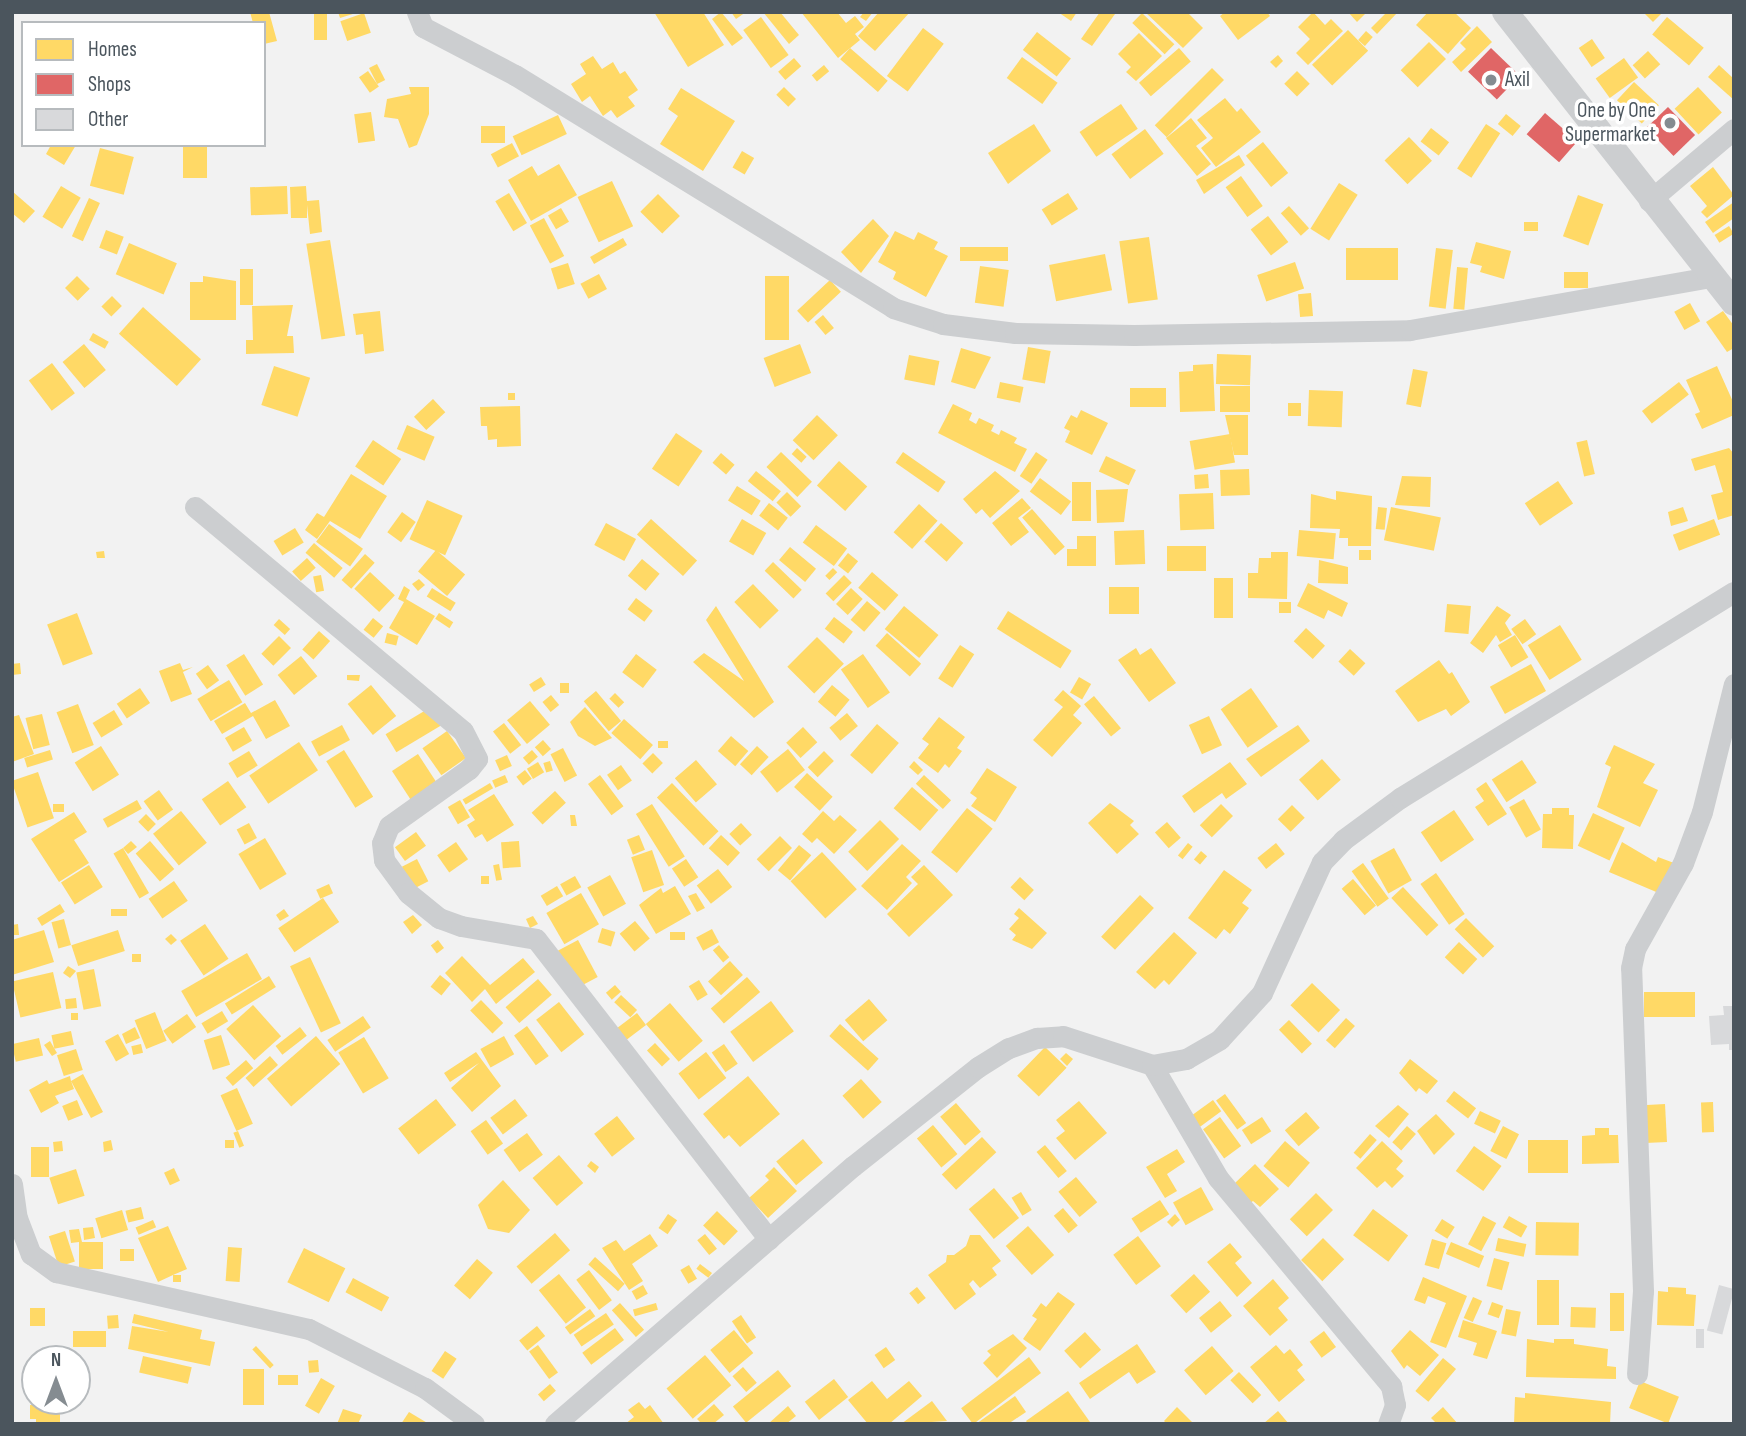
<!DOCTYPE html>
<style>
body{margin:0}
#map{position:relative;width:1746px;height:1436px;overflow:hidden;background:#f2f2f2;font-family:"Sofia Sans Condensed",sans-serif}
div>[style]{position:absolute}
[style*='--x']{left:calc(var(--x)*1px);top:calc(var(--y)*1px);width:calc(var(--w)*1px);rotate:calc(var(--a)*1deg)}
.homes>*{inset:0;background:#ffd966;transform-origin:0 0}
.shops>*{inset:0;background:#e06666;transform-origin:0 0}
.building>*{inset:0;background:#d8d9db;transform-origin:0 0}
.minor>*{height:21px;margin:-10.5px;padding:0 10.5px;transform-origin:10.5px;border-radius:10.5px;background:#ccced0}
.tertiary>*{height:26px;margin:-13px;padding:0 13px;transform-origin:13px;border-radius:13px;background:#ccced0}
.dots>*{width:19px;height:19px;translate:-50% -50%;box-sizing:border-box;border:4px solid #fff;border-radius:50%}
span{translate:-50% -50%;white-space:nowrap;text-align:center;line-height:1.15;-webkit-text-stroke:7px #fff;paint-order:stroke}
.poi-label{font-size:21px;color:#4b555d}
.left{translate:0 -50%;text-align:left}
.right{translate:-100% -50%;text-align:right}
.frame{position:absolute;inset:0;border:14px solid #4b555d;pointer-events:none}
.legend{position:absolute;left:21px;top:21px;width:245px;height:126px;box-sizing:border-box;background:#fff;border:2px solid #b7bbbe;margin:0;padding:9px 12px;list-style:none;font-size:21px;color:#4b555d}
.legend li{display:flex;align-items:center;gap:14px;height:35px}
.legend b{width:35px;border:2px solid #b7bbbe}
.north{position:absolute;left:21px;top:1345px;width:70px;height:70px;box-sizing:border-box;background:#fff;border:2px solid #b7bbbe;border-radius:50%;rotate:0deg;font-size:19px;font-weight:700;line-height:28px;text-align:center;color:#4b555d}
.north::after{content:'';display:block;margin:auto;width:24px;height:32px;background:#858c91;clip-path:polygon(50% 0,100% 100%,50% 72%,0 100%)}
</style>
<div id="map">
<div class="homes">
<i style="clip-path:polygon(250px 12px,269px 12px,277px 41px,264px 44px,264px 23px,253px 23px)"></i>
<i style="left:314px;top:12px;width:13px;height:28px"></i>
<i style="clip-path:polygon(338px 12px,356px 12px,356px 13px,340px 18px)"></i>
<i style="clip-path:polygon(654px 12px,703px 12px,724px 45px,688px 67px)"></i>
<i style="clip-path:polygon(721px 12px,743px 38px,732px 46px,712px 19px)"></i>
<i style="clip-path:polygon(731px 12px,746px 12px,736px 19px)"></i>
<i style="clip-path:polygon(763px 12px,780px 12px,799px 35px,789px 44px)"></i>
<i style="clip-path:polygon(801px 12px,837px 12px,846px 23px,855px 16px,864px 27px,855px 34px,860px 40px,838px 58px)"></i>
<i style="clip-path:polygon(864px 12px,873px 12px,866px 21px,860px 17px)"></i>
<i style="clip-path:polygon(879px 12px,910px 12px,875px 51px,858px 36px)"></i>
<i style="clip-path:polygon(1058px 12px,1077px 12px,1071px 21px)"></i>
<i style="clip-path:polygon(1100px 12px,1115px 14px,1092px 46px,1081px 39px)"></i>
<i style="clip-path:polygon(1145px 12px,1187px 12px,1203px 28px,1183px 48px)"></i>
<i style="clip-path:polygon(1225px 12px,1267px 12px,1270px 16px,1238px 40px,1220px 16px)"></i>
<i style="clip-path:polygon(1313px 12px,1325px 25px,1331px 19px,1343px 31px,1308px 65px,1296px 53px,1310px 39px,1298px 27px)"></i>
<i style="clip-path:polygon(1348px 12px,1367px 12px,1357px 22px)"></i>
<i style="clip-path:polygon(1387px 12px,1398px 12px,1377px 34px,1371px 28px)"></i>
<i style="clip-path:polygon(1428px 12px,1454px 12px,1471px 28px,1448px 54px,1416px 25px)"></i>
<i style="clip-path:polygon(1643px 12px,1663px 12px,1653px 22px)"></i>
<i style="left:364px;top:13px;width:21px;height:25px;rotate:71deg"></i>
<i style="left:1142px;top:13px;width:45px;height:14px;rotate:44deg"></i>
<i style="left:761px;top:17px;width:47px;height:22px;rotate:54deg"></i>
<i style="left:1667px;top:17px;width:48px;height:23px;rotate:40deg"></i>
<i style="clip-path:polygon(1477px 26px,1492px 42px,1461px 72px,1452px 62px,1466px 49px,1460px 43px)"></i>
<i style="left:923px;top:28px;width:26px;height:60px;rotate:37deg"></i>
<i style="left:1348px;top:30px;width:29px;height:50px;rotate:46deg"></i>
<i style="left:1366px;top:31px;width:9px;height:12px;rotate:41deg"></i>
<i style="left:1037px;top:32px;width:43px;height:23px;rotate:38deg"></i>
<i style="clip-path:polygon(1139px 33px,1162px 56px,1136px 81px,1126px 72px,1131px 67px,1118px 54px)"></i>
<i style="left:1592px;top:39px;width:23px;height:16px;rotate:56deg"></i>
<i style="left:1429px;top:42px;width:24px;height:40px;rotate:45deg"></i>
<i style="left:850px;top:48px;width:50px;height:15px;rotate:41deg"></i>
<i style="left:1179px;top:48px;width:18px;height:53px;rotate:49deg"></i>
<i style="left:1648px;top:51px;width:18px;height:21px;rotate:47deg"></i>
<i style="clip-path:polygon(1278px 55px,1283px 61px,1276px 68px,1270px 62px)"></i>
<i style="clip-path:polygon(593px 56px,602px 69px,613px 62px,620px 74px,625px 71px,638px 90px,628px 97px,635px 106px,617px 118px,611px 110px,603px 116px,590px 96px,582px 102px,571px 84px,586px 74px,580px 64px)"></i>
<i style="left:1022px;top:57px;width:44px;height:26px;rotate:36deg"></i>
<i style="left:794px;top:58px;width:11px;height:21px;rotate:49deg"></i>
<i style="left:1624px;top:58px;width:24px;height:35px;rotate:54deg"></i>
<i style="left:377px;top:64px;width:18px;height:9px;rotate:63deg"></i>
<i style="left:824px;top:65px;width:8px;height:16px;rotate:50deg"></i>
<i style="clip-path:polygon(1719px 65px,1734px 79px,1734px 100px,1708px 77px)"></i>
<i style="left:1212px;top:68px;width:17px;height:81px;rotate:45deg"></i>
<i style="left:368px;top:71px;width:19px;height:11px;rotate:55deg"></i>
<i style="left:1297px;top:71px;width:18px;height:18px;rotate:45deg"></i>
<i style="left:1634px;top:82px;width:34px;height:25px;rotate:43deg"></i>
<i style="clip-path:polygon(409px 87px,429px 87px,429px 114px,417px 145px,409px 148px,398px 119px,384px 117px,387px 99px,411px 94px)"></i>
<i style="left:784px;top:87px;width:17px;height:11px;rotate:45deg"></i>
<i style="left:1698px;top:87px;width:35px;height:32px;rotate:47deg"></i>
<i style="clip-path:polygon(681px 88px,735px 121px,703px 171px,660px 144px,678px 116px,668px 109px)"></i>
<i style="clip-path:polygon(1225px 98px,1237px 112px,1241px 108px,1261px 132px,1216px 167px,1201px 148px,1213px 138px,1197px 120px)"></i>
<i style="left:1121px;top:104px;width:30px;height:50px;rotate:56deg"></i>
<i style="left:371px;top:112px;width:29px;height:17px;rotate:82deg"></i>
<i style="left:1506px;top:114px;width:19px;height:13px;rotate:39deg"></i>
<i style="left:558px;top:115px;width:21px;height:50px;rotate:65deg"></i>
<i style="clip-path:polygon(1191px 118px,1207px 138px,1196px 146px,1211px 164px,1197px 176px,1166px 138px)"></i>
<i style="clip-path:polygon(1034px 124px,1051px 151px,1008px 184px,988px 153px)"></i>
<i style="left:1486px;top:124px;width:17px;height:53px;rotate:33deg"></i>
<i style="left:481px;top:126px;width:24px;height:17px"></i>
<i style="left:1431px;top:128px;width:23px;height:17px;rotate:38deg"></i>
<i style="left:1145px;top:129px;width:31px;height:42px;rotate:53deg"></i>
<i style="left:1409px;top:137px;width:33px;height:34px;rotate:46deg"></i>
<i style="left:1263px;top:142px;width:40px;height:22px;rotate:51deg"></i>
<i style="left:512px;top:143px;width:15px;height:24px;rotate:62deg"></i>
<i style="clip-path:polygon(51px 145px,76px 145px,64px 165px,46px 154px)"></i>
<i style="left:183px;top:145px;width:24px;height:33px"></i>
<i style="left:100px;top:148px;width:35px;height:39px;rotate:15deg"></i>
<i style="left:742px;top:151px;width:14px;height:19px;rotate:30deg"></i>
<i style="clip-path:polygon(1239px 155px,1245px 165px,1204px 194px,1196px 180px)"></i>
<i style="clip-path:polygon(559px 164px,577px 195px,531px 221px,508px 180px,532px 166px,538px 176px)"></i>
<i style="clip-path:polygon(1713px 167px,1734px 195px,1707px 218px,1701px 212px,1707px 206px,1690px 186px)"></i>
<i style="left:1241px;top:176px;width:37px;height:19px;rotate:54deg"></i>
<i style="left:612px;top:181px;width:50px;height:38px;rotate:65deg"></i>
<i style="left:1339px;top:183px;width:22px;height:54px;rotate:32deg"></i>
<i style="left:61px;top:186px;width:23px;height:36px;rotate:31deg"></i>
<i style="left:287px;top:186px;width:28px;height:37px;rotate:88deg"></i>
<i style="clip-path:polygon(306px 186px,307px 201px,319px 200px,322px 232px,310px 234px,307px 205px,307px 218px,291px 218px,290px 187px)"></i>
<i style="clip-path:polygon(12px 191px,35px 211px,24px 223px,12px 213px)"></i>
<i style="left:509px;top:193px;width:35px;height:16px;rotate:59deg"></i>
<i style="left:1068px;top:193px;width:19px;height:31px;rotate:58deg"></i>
<i style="left:658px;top:194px;width:31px;height:25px;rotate:45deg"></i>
<i style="left:1578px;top:195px;width:27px;height:44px;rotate:20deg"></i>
<i style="left:89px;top:198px;width:12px;height:42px;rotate:24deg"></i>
<i style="clip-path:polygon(1734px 202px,1734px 218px,1713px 233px,1705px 222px)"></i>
<i style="left:1289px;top:206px;width:30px;height:11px;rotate:48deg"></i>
<i style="left:561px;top:208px;width:16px;height:15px;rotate:60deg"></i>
<i style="left:1268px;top:216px;width:33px;height:22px;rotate:52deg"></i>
<i style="left:544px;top:218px;width:43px;height:16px;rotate:62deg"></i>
<i style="clip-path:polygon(873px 219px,889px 236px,861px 273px,841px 252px)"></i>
<i style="left:1524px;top:222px;width:14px;height:9px"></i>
<i style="left:1729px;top:226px;width:9px;height:17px;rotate:58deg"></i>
<i style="left:106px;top:230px;width:19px;height:19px;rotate:21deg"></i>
<i style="clip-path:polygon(895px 231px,914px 240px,918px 232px,938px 242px,934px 249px,948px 256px,926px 297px,893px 279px,896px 272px,878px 262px)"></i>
<i style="left:1149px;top:237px;width:63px;height:30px;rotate:82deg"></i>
<i style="left:623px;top:238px;width:8px;height:38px;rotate:60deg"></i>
<i style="left:330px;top:240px;width:97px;height:24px;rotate:81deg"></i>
<i style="clip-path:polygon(1476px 242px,1511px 251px,1504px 279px,1480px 272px,1482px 266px,1470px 263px)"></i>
<i style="left:129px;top:243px;width:52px;height:34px;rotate:23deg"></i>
<i style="left:960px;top:247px;width:48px;height:14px"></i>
<i style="left:1398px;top:248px;width:32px;height:52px;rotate:90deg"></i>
<i style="left:1436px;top:248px;width:17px;height:59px;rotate:7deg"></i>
<i style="left:1105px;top:254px;width:37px;height:57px;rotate:79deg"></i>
<i style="left:1295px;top:262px;width:28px;height:40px;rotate:71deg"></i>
<i style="left:568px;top:263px;width:22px;height:18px;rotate:72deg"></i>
<i style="left:980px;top:266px;width:29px;height:37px;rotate:8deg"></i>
<i style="left:1457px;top:267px;width:11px;height:42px;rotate:5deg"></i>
<i style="left:240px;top:269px;width:13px;height:36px"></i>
<i style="left:1564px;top:272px;width:24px;height:16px"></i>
<i style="left:599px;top:274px;width:17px;height:21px;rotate:62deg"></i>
<i style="left:77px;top:276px;width:18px;height:17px;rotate:45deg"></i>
<i style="clip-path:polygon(203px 276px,236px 281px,236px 320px,190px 320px,190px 282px,203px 282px)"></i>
<i style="left:765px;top:276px;width:24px;height:64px"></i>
<i style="left:830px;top:280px;width:16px;height:45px;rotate:47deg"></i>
<i style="left:1311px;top:293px;width:23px;height:13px;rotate:85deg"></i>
<i style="left:112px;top:296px;width:14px;height:15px;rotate:45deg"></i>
<i style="left:1690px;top:303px;width:21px;height:18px;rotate:61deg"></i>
<i style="clip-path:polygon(293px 305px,287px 336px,293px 336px,294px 353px,246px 354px,246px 340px,253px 340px,252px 306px)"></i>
<i style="left:143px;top:307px;width:78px;height:36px;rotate:42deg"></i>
<i style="clip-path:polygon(380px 311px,384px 351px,365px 354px,363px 334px,356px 335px,353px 314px)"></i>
<i style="clip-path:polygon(1723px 311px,1734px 326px,1734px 348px,1727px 352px,1706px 322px)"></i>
<i style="left:823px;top:315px;width:17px;height:11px;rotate:50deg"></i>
<i style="left:93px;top:333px;width:18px;height:8px;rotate:29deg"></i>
<i style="left:84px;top:344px;width:34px;height:28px;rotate:50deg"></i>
<i style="left:800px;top:344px;width:31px;height:39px;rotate:69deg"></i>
<i style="left:1028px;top:347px;width:23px;height:33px;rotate:10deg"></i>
<i style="clip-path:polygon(961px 348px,991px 357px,975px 389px,951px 382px)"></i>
<i style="left:1217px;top:354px;width:34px;height:30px;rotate:2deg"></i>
<i style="left:909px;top:355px;width:31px;height:25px;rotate:11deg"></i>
<i style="left:52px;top:363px;width:38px;height:29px;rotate:53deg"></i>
<i style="clip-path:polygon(1213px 364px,1215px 411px,1180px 412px,1179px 372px,1193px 371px,1193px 365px)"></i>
<i style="left:274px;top:366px;width:38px;height:41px;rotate:18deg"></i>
<i style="clip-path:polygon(1717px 366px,1734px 404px,1734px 415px,1702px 429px,1695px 414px,1700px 412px,1686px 380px)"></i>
<i style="left:1413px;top:369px;width:15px;height:36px;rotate:11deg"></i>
<i style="left:1000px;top:382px;width:24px;height:16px;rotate:12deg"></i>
<i style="left:1679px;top:382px;width:16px;height:47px;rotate:52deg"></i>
<i style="left:1220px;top:386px;width:30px;height:26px"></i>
<i style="left:1130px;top:388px;width:36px;height:19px"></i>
<i style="left:1309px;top:390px;width:34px;height:36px;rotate:2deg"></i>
<i style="left:508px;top:393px;width:7px;height:7px"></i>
<i style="left:433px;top:399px;width:18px;height:26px;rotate:47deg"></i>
<i style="left:1288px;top:403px;width:13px;height:13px"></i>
<i style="clip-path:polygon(953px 404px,972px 413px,969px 420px,976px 424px,979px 418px,994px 425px,991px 431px,999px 435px,1001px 430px,1017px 438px,1014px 443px,1027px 449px,1015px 472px,938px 433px)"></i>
<i style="clip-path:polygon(520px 406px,521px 446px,497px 447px,497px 439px,488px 440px,487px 426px,481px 426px,480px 407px)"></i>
<i style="clip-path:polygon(1081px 410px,1108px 423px,1092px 455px,1065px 442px,1070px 431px,1064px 428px,1071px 415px,1077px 418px)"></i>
<i style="left:817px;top:415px;width:29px;height:35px;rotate:44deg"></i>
<i style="clip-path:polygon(1225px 415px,1248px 415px,1248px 455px,1234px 455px)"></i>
<i style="left:407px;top:425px;width:30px;height:26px;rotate:23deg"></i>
<i style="left:676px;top:433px;width:32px;height:43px;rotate:34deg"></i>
<i style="left:1230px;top:434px;width:29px;height:41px;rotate:80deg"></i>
<i style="left:373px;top:440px;width:34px;height:32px;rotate:34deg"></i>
<i style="left:1587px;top:440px;width:35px;height:11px;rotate:77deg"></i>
<i style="left:797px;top:448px;width:13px;height:8px;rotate:42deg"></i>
<i style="clip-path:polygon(1729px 448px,1734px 454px,1734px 515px,1718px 520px,1711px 495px,1723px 492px,1715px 465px,1695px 471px,1691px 459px)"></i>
<i style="left:781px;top:452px;width:43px;height:21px;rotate:44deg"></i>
<i style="left:903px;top:452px;width:52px;height:13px;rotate:35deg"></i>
<i style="left:1036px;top:452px;width:14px;height:29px;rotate:34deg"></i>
<i style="left:721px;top:453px;width:18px;height:13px;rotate:41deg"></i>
<i style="left:1106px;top:456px;width:33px;height:17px;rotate:25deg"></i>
<i style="left:839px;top:461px;width:38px;height:33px;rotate:42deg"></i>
<i style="left:1249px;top:469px;width:26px;height:29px;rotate:88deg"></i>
<i style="left:756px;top:471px;width:32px;height:13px;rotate:39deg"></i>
<i style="clip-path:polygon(995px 471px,1020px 491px,990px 518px,982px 509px,976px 514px,963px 499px)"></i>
<i style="clip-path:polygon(351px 474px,387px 496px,360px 539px,330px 521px,317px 539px,305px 530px,317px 513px,324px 517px)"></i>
<i style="left:1208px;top:474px;width:14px;height:14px;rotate:86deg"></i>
<i style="clip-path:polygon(1402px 476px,1431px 477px,1430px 507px,1395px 505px)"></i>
<i style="left:1040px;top:478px;width:39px;height:17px;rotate:37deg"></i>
<i style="left:1558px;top:481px;width:27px;height:40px;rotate:56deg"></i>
<i style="left:1072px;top:482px;width:19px;height:39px"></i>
<i style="left:737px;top:486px;width:28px;height:17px;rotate:32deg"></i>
<i style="clip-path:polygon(1128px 489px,1124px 522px,1097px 523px,1096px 490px)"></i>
<i style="clip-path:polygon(1336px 491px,1372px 496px,1371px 546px,1348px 546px,1348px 538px,1339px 538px,1340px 529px,1310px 528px,1311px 494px,1336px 500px)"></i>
<i style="left:787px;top:492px;width:20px;height:15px;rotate:45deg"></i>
<i style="left:1213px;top:493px;width:36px;height:34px;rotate:88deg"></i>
<i style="clip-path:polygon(1022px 498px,1031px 508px,1018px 518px,1029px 532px,1011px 546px,992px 523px)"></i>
<i style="left:427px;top:500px;width:39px;height:43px;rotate:24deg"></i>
<i style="left:769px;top:503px;width:24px;height:16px;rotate:38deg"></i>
<i style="left:919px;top:504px;width:25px;height:38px;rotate:42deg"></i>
<i style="left:1378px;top:507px;width:9px;height:22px;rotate:6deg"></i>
<i style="left:1391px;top:507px;width:51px;height:34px;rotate:12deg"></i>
<i style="clip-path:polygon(1683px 507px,1688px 521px,1671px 526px,1668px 512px)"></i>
<i style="left:1032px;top:509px;width:50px;height:13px;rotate:49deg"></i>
<i style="left:402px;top:512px;width:17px;height:25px;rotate:36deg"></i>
<i style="left:651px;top:519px;width:62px;height:21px;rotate:42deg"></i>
<i style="left:742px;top:519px;width:28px;height:26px;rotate:30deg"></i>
<i style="left:1714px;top:519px;width:17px;height:44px;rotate:69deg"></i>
<i style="left:606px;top:523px;width:34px;height:25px;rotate:28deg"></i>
<i style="left:941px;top:523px;width:30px;height:25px;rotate:42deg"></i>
<i style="left:329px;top:524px;width:42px;height:22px;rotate:36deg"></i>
<i style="left:816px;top:525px;width:39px;height:22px;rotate:37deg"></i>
<i style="left:295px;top:528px;width:17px;height:25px;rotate:59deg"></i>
<i style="left:1144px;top:530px;width:34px;height:30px;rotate:88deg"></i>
<i style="left:1299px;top:530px;width:37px;height:26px;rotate:5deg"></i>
<i style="clip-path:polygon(1077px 536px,1096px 536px,1096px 566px,1067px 566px,1067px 549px,1077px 549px)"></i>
<i style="left:314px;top:543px;width:38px;height:13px;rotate:41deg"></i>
<i style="left:1206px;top:546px;width:25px;height:39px;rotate:90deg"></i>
<i style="left:790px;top:547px;width:34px;height:17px;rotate:40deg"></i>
<i style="left:436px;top:550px;width:38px;height:28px;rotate:40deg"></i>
<i style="left:1359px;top:550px;width:12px;height:10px"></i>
<i style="clip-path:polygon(104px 551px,105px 558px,97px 558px,96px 552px)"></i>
<i style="clip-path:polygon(1271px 552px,1288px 552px,1287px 599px,1248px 598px,1248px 573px,1258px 573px,1259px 558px,1271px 558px)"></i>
<i style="left:848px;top:553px;width:13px;height:16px;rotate:39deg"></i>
<i style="left:365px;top:554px;width:13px;height:35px;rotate:42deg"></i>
<i style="left:307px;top:558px;width:13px;height:20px;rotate:48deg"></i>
<i style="left:642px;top:559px;width:23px;height:22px;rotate:40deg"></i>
<i style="clip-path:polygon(1319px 560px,1348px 567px,1348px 584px,1318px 583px)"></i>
<i style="left:773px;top:562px;width:40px;height:12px;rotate:44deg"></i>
<i style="left:833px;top:568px;width:6px;height:11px;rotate:45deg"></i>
<i style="left:370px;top:572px;width:34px;height:23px;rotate:43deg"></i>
<i style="left:872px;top:572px;width:35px;height:21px;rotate:41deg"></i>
<i style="left:321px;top:575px;width:16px;height:8px;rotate:79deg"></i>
<i style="left:844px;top:575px;width:11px;height:26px;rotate:45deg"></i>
<i style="left:1214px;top:578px;width:19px;height:40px"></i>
<i style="clip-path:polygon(419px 579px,425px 585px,418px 591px,412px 584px)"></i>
<i style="clip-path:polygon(1308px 583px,1348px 603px,1342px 617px,1328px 610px,1324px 619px,1297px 606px)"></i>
<i style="left:753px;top:584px;width:37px;height:26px;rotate:46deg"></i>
<i style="clip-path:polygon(404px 586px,410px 590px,406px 599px,435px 616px,417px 645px,389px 628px,404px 602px,398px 599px)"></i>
<i style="left:1109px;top:587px;width:30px;height:27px"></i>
<i style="left:432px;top:588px;width:28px;height:10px;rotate:32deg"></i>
<i style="left:851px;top:588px;width:16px;height:22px;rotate:43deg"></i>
<i style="left:636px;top:598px;width:21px;height:14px;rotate:37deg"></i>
<i style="left:867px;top:601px;width:18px;height:25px;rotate:41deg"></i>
<i style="left:1279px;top:602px;width:12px;height:11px"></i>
<i style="left:1447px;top:604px;width:24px;height:28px;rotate:5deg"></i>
<i style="clip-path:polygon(716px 606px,774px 702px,754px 718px,693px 662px,704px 653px,744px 681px,706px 620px)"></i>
<i style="left:904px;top:606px;width:45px;height:30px;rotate:40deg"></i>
<i style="clip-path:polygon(1497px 606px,1511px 615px,1505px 623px,1512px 635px,1500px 642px,1496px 635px,1483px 653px,1470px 643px)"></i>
<i style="left:1008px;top:611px;width:75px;height:21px;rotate:32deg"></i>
<i style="left:77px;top:613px;width:44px;height:32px;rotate:69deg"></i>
<i style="left:439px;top:613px;width:17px;height:7px;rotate:33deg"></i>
<i style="left:834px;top:617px;width:24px;height:15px;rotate:38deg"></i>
<i style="left:373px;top:618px;width:13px;height:15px;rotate:39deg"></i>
<i style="left:279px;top:619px;width:15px;height:8px;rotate:42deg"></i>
<i style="left:1525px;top:619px;width:19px;height:17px;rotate:54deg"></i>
<i style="left:1560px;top:625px;width:41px;height:38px;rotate:58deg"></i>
<i style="left:1306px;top:628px;width:26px;height:18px;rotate:43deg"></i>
<i style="left:319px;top:631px;width:15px;height:25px;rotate:42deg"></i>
<i style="left:387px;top:633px;width:12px;height:10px;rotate:14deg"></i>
<i style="left:887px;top:633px;width:46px;height:17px;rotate:42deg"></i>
<i style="left:1515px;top:635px;width:26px;height:20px;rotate:59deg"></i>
<i style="left:279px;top:636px;width:17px;height:25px;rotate:45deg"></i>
<i style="left:817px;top:637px;width:38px;height:42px;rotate:45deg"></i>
<i style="left:960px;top:645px;width:17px;height:40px;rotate:33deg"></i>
<i style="clip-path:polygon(1136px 648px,1140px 655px,1151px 648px,1176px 683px,1149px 702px,1118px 660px)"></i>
<i style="left:1350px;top:649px;width:21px;height:17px;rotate:43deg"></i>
<i style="left:244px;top:654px;width:36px;height:21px;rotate:58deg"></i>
<i style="left:636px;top:654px;width:26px;height:23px;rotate:37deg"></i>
<i style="left:863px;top:654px;width:47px;height:27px;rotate:55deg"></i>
<i style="left:301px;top:656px;width:26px;height:30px;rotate:51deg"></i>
<i style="clip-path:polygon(1439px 660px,1449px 674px,1452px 672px,1470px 702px,1451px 716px,1446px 709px,1418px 722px,1395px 691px)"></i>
<i style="clip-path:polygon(20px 663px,21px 674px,12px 675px,12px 664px)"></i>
<i style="clip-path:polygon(180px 663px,183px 670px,193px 667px,183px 672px,192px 694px,171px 702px,159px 671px)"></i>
<i style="left:1531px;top:664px;width:31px;height:47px;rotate:61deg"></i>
<i style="left:208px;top:665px;width:19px;height:15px;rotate:54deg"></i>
<i style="clip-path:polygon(347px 675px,360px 675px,359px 681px,347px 680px)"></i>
<i style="left:541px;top:677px;width:9px;height:14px;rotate:58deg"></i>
<i style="left:1079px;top:677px;width:14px;height:18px;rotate:30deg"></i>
<i style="left:229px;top:680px;width:26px;height:37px;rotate:59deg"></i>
<i style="left:560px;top:683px;width:9px;height:10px"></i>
<i style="left:371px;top:685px;width:40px;height:30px;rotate:51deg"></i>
<i style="left:832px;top:685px;width:23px;height:22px;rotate:40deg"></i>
<i style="left:140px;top:688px;width:18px;height:28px;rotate:56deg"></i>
<i style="left:1251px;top:688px;width:47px;height:37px;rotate:55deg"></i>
<i style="clip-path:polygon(1063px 690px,1081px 706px,1073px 715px,1082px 723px,1052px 757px,1033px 740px,1063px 707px,1054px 700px)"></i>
<i style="left:596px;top:691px;width:39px;height:16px;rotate:50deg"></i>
<i style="left:615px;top:693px;width:13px;height:8px;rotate:45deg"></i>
<i style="left:551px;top:695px;width:13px;height:11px;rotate:51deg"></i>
<i style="left:1094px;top:696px;width:42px;height:13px;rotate:50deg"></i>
<i style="clip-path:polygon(275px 700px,290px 726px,266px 739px,253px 716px,222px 734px,214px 721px,245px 703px,251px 713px)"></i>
<i style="left:530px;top:701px;width:31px;height:30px;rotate:50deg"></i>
<i style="left:78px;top:704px;width:44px;height:23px;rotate:69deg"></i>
<i style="left:431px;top:707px;width:21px;height:53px;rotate:59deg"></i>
<i style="clip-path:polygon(585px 707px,612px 738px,595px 746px,578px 736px,570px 722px)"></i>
<i style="left:114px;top:710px;width:17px;height:25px;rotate:59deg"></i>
<i style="left:847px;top:713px;width:17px;height:23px;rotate:50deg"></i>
<i style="left:42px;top:714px;width:32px;height:17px;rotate:76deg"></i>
<i style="clip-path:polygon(19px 715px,34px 754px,12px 762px,12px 717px)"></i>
<i style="left:1209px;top:716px;width:32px;height:22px;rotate:66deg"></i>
<i style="clip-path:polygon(939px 717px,965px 737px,957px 748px,962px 751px,949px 768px,945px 764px,938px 773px,918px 758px,929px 744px,922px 739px)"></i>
<i style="left:624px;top:719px;width:39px;height:19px;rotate:42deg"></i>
<i style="left:504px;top:723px;width:28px;height:14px;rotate:52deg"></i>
<i style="left:877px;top:724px;width:29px;height:41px;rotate:41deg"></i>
<i style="left:342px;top:725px;width:17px;height:35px;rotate:62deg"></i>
<i style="clip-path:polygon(1298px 725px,1310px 741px,1261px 777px,1246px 759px)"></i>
<i style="left:244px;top:727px;width:16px;height:22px;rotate:60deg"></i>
<i style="left:803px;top:727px;width:21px;height:23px;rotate:47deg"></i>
<i style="left:447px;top:731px;width:33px;height:30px;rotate:55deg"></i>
<i style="left:731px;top:736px;width:23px;height:20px;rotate:41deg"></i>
<i style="left:543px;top:740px;width:12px;height:11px;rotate:48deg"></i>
<i style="left:658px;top:741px;width:10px;height:7px"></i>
<i style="left:299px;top:742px;width:34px;height:60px;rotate:56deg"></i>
<i style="clip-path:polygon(1614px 745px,1655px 764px,1643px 783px,1658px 790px,1640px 827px,1597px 807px,1611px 767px,1605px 764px)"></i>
<i style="left:101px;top:746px;width:34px;height:31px;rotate:58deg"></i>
<i style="left:757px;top:746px;width:16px;height:25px;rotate:43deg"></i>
<i style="left:563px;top:748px;width:31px;height:14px;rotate:63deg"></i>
<i style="left:788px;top:749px;width:27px;height:36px;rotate:51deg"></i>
<i style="left:50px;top:750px;width:10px;height:27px;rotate:73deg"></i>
<i style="left:344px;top:750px;width:55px;height:21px;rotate:58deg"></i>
<i style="left:532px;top:750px;width:9px;height:12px;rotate:49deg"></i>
<i style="left:249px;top:751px;width:17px;height:24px;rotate:59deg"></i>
<i style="left:824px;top:751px;width:14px;height:23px;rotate:45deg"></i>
<i style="left:653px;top:753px;width:14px;height:15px;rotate:45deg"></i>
<i style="left:418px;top:754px;width:38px;height:31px;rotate:57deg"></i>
<i style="left:507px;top:755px;width:12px;height:13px;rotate:66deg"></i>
<i style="left:1322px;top:759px;width:28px;height:31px;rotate:48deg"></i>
<i style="left:696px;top:760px;width:32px;height:28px;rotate:49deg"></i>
<i style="left:1522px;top:760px;width:27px;height:36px;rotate:57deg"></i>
<i style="left:550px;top:761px;width:10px;height:7px;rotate:73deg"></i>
<i style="clip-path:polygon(914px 761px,923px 770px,918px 775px,909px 767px)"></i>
<i style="left:538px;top:762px;width:12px;height:13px;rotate:59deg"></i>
<i style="clip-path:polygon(1230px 762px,1247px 784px,1226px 799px,1222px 793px,1194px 813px,1182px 796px)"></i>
<i style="left:621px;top:765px;width:19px;height:17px;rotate:55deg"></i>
<i style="clip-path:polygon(987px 768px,1017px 787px,995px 822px,971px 806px,977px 798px,970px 793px)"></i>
<i style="left:525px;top:770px;width:11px;height:11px;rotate:52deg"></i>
<i style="left:38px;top:772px;width:49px;height:28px;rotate:71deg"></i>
<i style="left:807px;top:773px;width:35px;height:19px;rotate:43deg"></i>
<i style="left:505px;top:775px;width:8px;height:14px;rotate:67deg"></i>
<i style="left:600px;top:775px;width:39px;height:15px;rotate:53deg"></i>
<i style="left:924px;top:775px;width:37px;height:12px;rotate:43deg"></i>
<i style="left:228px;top:781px;width:32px;height:32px;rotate:55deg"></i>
<i style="clip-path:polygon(1486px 782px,1507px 814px,1488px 826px,1475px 807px,1484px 801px,1476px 789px)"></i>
<i style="left:490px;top:783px;width:6px;height:32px;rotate:59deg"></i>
<i style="left:672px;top:783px;width:67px;height:21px;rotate:46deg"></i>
<i style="left:912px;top:787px;width:35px;height:28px;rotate:41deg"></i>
<i style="left:159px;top:790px;width:24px;height:19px;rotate:54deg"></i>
<i style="left:555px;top:791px;width:16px;height:32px;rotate:47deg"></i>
<i style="clip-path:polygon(494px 794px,514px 825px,487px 842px,482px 834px,475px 838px,467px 825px,475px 820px,468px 810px)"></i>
<i style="left:1524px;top:799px;width:35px;height:17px;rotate:61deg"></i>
<i style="left:137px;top:800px;width:10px;height:39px;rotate:61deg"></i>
<i style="left:460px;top:800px;width:20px;height:14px;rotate:60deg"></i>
<i style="clip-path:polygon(1110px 803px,1134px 821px,1130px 825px,1139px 834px,1117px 854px,1088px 823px)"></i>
<i style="left:53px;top:804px;width:11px;height:8px"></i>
<i style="left:652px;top:804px;width:62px;height:19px;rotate:58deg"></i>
<i style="left:1221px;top:804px;width:17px;height:30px;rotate:45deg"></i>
<i style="left:1292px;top:805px;width:18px;height:20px;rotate:45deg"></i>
<i style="left:967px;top:808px;width:33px;height:57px;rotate:39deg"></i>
<i style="clip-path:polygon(1552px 808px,1569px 808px,1569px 815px,1574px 815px,1573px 849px,1542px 848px,1543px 814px,1552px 814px)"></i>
<i style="left:1454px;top:810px;width:36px;height:40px;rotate:56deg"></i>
<i style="left:181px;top:811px;width:41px;height:36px;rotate:51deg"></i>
<i style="clip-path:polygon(823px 811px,834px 821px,840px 815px,857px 830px,834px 854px,817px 838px,812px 843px,802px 834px)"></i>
<i style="clip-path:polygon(74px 812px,87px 832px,74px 840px,89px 863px,59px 882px,31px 839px)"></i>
<i style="left:1593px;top:813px;width:35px;height:36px;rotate:25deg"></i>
<i style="left:146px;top:814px;width:14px;height:11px;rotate:45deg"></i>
<i style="clip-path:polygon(570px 815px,575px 815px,577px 826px,571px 826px)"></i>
<i style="left:880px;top:820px;width:27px;height:45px;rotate:45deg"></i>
<i style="left:1167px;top:822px;width:21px;height:16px;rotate:49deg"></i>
<i style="left:249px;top:823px;width:17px;height:14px;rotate:62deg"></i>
<i style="left:741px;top:823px;width:16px;height:16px;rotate:47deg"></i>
<i style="left:416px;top:832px;width:17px;height:26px;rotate:54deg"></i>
<i style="left:639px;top:835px;width:16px;height:13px;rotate:68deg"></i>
<i style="left:721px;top:835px;width:26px;height:18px;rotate:43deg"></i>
<i style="left:780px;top:836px;width:17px;height:33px;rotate:45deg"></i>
<i style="left:265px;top:838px;width:42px;height:31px;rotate:59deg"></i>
<i style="clip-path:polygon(131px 841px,137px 847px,128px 854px,123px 848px)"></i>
<i style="left:150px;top:841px;width:37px;height:19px;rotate:49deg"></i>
<i style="left:519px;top:841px;width:26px;height:18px;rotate:86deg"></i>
<i style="left:456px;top:842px;width:21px;height:23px;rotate:55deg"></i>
<i style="clip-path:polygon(1622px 842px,1656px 862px,1658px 857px,1674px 863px,1661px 894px,1609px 872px)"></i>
<i style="left:1188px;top:843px;width:6px;height:16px;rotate:39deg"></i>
<i style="left:1276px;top:843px;width:14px;height:24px;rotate:51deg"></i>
<i style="clip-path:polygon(902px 844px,921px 861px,906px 877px,912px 883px,887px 910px,861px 886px)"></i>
<i style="left:799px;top:845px;width:16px;height:33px;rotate:40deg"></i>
<i style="left:123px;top:848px;width:52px;height:11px;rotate:60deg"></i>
<i style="left:1394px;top:848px;width:37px;height:27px;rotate:61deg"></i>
<i style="left:652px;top:850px;width:37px;height:22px;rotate:71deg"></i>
<i style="left:1201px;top:851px;width:8px;height:11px;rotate:40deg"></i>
<i style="left:822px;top:852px;width:51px;height:43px;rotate:47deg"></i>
<i style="left:417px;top:859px;width:25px;height:17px;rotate:63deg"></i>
<i style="left:686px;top:859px;width:22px;height:17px;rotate:56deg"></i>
<i style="left:1363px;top:863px;width:44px;height:14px;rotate:54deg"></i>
<i style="left:499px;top:864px;width:16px;height:6px;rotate:79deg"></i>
<i style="left:89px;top:865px;width:26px;height:33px;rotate:58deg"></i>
<i style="clip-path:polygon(924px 865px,953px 895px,909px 937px,887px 914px,918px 884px,911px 877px)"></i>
<i style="left:718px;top:869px;width:23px;height:27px;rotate:52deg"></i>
<i style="clip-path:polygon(1224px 870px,1252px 890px,1242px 903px,1249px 908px,1230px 934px,1224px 929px,1216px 939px,1188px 918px)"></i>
<i style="left:1436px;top:873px;width:50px;height:19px;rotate:55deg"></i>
<i style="left:610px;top:875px;width:33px;height:26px;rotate:61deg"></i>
<i style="left:481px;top:876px;width:8px;height:8px"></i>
<i style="left:575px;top:876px;width:13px;height:17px;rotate:61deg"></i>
<i style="left:1020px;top:877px;width:19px;height:14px;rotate:43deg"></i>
<i style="left:1353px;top:879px;width:35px;height:15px;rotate:49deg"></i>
<i style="left:174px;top:881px;width:24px;height:31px;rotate:55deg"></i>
<i style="left:329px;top:884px;width:10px;height:14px;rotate:66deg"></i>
<i style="left:557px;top:886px;width:12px;height:19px;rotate:59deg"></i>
<i style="clip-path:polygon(675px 886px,691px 914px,656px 934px,639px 905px,661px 888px,663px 893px)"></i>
<i style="left:1403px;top:887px;width:52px;height:16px;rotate:47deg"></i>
<i style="left:581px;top:893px;width:36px;height:40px;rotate:60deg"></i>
<i style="clip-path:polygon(696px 893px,705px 908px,697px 912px,688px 896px)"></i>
<i style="left:1140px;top:895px;width:19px;height:57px;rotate:43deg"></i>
<i style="left:323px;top:898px;width:29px;height:54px;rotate:56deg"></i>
<i style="left:60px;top:904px;width:9px;height:27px;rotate:58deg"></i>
<i style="clip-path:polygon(1019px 908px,1047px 933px,1032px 949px,1012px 940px,1016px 935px,1009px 929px,1019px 918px,1014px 914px)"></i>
<i style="left:127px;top:909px;width:7px;height:16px;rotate:90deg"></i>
<i style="clip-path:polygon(284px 909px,289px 916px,280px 921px,276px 915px)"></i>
<i style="clip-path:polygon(413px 915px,422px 925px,412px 934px,403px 922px)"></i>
<i style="clip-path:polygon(533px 916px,538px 924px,530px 928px,526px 919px)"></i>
<i style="left:1466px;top:918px;width:40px;height:16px;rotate:45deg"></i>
<i style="left:64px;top:919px;width:27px;height:13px;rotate:75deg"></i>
<i style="left:635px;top:921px;width:23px;height:20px;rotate:50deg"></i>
<i style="clip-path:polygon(18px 924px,19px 935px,12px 935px,12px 925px)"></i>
<i style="left:205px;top:924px;width:42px;height:30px;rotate:56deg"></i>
<i style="left:602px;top:928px;width:14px;height:15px;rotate:17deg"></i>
<i style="left:712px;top:929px;width:15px;height:18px;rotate:62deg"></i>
<i style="clip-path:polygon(44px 930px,54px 962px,12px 975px,12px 940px)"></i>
<i style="left:118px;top:930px;width:22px;height:49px;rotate:72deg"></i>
<i style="left:670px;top:932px;width:15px;height:8px"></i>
<i style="clip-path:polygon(1174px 932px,1197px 953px,1169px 985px,1164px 980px,1155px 989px,1136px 972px)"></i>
<i style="clip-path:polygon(171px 934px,177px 940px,171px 945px,165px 939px)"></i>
<i style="left:438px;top:940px;width:10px;height:9px;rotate:53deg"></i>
<i style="left:578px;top:940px;width:42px;height:24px;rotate:62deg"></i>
<i style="left:1459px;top:942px;width:25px;height:21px;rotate:43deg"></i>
<i style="left:719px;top:945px;width:16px;height:8px;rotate:50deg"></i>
<i style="left:247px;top:953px;width:30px;height:76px;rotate:60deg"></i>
<i style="left:132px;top:954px;width:9px;height:8px"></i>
<i style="clip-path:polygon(462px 956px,490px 985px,523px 958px,535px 972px,496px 1004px,485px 989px,472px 1002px,445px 973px)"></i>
<i style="left:310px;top:957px;width:73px;height:22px;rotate:65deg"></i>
<i style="left:730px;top:961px;width:19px;height:30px;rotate:47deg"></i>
<i style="clip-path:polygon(68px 966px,76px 971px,70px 978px,63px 973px)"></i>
<i style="left:94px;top:969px;width:38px;height:18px;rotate:79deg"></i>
<i style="left:53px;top:972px;width:37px;height:42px;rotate:77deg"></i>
<i style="left:440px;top:975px;width:14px;height:15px;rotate:39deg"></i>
<i style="left:269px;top:976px;width:13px;height:52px;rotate:58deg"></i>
<i style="left:747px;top:977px;width:20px;height:48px;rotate:49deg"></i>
<i style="left:538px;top:979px;width:21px;height:43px;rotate:49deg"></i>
<i style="left:699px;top:980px;width:17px;height:12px;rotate:59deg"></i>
<i style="left:1312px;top:983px;width:39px;height:31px;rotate:44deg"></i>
<i style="left:615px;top:985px;width:9px;height:12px;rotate:49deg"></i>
<i style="left:1644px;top:992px;width:51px;height:25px"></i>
<i style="left:621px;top:995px;width:22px;height:10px;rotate:43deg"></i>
<i style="left:76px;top:998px;width:10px;height:11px;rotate:84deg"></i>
<i style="left:869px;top:999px;width:28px;height:32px;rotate:49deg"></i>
<i style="left:481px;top:1000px;width:32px;height:15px;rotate:46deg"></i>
<i style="left:771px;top:1001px;width:38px;height:51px;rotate:53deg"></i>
<i style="left:559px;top:1002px;width:41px;height:29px;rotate:52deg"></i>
<i style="left:670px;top:1003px;width:50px;height:32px;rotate:49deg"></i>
<i style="left:253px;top:1005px;width:42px;height:36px;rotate:48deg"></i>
<i style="left:222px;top:1011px;width:12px;height:24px;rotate:59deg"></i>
<i style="left:155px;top:1012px;width:31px;height:22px;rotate:68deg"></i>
<i style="left:71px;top:1013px;width:7px;height:7px"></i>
<i style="left:637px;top:1013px;width:15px;height:31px;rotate:53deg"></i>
<i style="left:187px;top:1014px;width:16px;height:29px;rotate:55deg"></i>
<i style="left:363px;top:1016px;width:14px;height:43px;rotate:56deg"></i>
<i style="left:1346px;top:1018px;width:12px;height:30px;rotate:42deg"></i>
<i style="left:1289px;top:1020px;width:33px;height:14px;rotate:46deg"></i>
<i style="left:840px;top:1024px;width:52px;height:16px;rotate:42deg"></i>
<i style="left:527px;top:1026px;width:37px;height:16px;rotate:54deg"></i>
<i style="clip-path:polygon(135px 1027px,140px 1038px,126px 1044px,122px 1034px)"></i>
<i style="left:300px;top:1027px;width:11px;height:31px;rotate:52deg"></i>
<i style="left:71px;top:1031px;width:14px;height:20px;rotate:78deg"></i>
<i style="left:118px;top:1034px;width:23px;height:15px;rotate:61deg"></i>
<i style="left:221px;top:1035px;width:31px;height:18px;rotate:73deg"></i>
<i style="left:316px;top:1036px;width:37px;height:65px;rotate:49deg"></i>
<i style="left:504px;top:1036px;width:21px;height:27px;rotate:61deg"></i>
<i style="left:364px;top:1037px;width:48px;height:30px;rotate:59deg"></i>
<i style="left:39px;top:1038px;width:18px;height:28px;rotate:77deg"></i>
<i style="clip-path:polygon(50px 1041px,57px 1053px,52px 1056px,44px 1045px)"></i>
<i style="left:655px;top:1043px;width:22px;height:11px;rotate:47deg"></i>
<i style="left:141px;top:1044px;width:9px;height:10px;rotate:77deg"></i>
<i style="left:724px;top:1044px;width:24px;height:15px;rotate:55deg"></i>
<i style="left:1045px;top:1047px;width:30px;height:40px;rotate:44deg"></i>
<i style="left:76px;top:1049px;width:22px;height:20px;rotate:72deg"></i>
<i style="clip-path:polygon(476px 1052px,501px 1086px,472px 1112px,451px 1088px,479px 1063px,450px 1082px,444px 1073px)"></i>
<i style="left:706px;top:1052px;width:33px;height:35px;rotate:52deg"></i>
<i style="clip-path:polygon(1066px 1053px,1073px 1059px,1067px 1066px,1060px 1059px)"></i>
<i style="left:270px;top:1056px;width:12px;height:33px;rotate:48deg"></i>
<i style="clip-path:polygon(1410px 1059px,1438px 1081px,1427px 1094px,1419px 1088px,1416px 1092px,1399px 1073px)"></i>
<i style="left:246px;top:1060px;width:11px;height:27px;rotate:49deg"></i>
<i style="clip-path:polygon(83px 1074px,103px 1112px,91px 1118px,71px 1081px,74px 1089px,55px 1096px,59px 1103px,41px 1113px,29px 1090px,47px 1080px,49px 1084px,70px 1076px,71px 1081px)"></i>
<i style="clip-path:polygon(748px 1076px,780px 1114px,740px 1147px,729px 1135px,724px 1139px,703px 1114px)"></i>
<i style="left:861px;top:1079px;width:31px;height:25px;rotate:48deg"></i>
<i style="left:237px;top:1088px;width:39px;height:18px;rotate:66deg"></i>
<i style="left:1454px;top:1091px;width:28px;height:13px;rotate:38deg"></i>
<i style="left:1225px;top:1094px;width:36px;height:11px;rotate:54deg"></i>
<i style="left:436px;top:1099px;width:33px;height:48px;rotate:52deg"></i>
<i style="left:515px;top:1099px;width:21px;height:31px;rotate:53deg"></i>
<i style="left:77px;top:1100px;width:16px;height:16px;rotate:68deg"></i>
<i style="left:1213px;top:1100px;width:14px;height:32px;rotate:54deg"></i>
<i style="clip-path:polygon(1079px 1101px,1107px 1133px,1075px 1160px,1056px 1138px,1065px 1131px,1056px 1120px)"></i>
<i style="left:1713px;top:1102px;width:30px;height:12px;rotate:88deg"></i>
<i style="left:956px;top:1103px;width:38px;height:21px;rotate:49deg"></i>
<i style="left:1665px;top:1104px;width:38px;height:27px;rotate:87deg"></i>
<i style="clip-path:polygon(1398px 1105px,1409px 1114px,1389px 1138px,1375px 1126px)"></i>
<i style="left:1480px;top:1111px;width:23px;height:14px;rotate:25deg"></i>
<i style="left:1306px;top:1112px;width:21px;height:28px;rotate:49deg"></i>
<i style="clip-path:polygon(1436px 1114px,1455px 1134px,1434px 1155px,1417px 1131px)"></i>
<i style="left:617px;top:1116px;width:29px;height:29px;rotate:52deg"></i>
<i style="left:1220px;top:1117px;width:36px;height:21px;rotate:54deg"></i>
<i style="left:1262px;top:1117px;width:17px;height:24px;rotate:57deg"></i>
<i style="left:486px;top:1120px;width:29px;height:19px;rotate:54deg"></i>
<i style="left:933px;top:1125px;width:38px;height:21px;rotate:50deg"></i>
<i style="left:1407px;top:1126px;width:12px;height:22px;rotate:42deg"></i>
<i style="left:1503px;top:1126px;width:18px;height:28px;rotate:27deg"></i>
<i style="clip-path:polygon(1595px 1128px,1609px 1128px,1609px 1135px,1618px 1135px,1619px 1163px,1582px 1164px,1582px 1136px,1595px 1135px)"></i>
<i style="left:238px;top:1131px;width:16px;height:5px;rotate:68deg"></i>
<i style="left:527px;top:1133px;width:27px;height:29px;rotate:54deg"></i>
<i style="left:1370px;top:1134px;width:9px;height:25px;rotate:41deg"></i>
<i style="left:982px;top:1137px;width:21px;height:55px;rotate:47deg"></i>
<i style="left:803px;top:1139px;width:31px;height:35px;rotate:50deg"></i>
<i style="clip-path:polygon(111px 1140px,113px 1150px,104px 1152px,103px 1142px)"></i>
<i style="left:225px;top:1140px;width:9px;height:8px"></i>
<i style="left:1528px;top:1140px;width:40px;height:33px"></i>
<i style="left:62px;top:1141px;width:10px;height:9px;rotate:84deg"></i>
<i style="left:1285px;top:1141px;width:33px;height:33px;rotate:41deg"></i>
<i style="clip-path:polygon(1382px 1141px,1403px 1161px,1396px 1169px,1404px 1176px,1392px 1188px,1385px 1181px,1377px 1188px,1356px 1168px)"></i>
<i style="left:1045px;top:1145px;width:34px;height:11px;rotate:50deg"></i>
<i style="left:1474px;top:1146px;width:34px;height:31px;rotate:36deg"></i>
<i style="left:31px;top:1147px;width:18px;height:30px"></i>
<i style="clip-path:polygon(1177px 1149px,1185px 1162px,1167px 1174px,1177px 1191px,1165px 1198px,1146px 1167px)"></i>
<i style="left:559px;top:1155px;width:37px;height:35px;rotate:49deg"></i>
<i style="clip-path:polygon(591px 1161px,599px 1167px,595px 1173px,587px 1166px)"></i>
<i style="clip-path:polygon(1255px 1164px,1279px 1189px,1260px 1207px,1253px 1201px,1250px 1203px,1235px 1183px)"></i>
<i style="clip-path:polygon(774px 1167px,797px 1191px,768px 1218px,749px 1198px,769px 1180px,765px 1176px)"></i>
<i style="left:174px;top:1168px;width:14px;height:11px;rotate:65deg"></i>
<i style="left:76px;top:1169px;width:28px;height:28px;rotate:72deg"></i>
<i style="left:1076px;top:1177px;width:33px;height:23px;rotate:50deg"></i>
<i style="clip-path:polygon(503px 1180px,530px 1210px,509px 1233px,488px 1229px,478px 1205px)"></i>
<i style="left:1201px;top:1187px;width:26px;height:32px;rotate:61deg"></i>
<i style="left:994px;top:1188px;width:39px;height:33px;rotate:50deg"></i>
<i style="left:1021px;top:1192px;width:21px;height:11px;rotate:59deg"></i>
<i style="left:1316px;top:1193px;width:24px;height:37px;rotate:45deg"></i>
<i style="left:1160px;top:1200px;width:17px;height:34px;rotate:57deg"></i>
<i style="left:141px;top:1207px;width:12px;height:16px;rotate:76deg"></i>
<i style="left:1063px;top:1208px;width:23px;height:12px;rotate:50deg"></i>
<i style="left:1373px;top:1209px;width:44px;height:33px;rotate:37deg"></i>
<i style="left:122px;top:1210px;width:21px;height:28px;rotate:73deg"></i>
<i style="left:717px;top:1211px;width:29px;height:20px;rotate:44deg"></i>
<i style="left:668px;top:1214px;width:11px;height:17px;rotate:34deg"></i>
<i style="clip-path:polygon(1175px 1214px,1180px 1220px,1172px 1227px,1167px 1222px)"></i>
<i style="left:1483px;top:1216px;width:15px;height:32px;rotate:28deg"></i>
<i style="left:1509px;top:1216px;width:21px;height:13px;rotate:29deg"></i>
<i style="left:1442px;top:1219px;width:15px;height:14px;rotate:32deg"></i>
<i style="left:153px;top:1220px;width:8px;height:19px;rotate:67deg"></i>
<i style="left:1536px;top:1222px;width:43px;height:33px;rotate:1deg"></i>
<i style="clip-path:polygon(168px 1226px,187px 1269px,173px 1275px,181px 1275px,181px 1282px,173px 1282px,173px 1275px,158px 1282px,138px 1238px)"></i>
<i style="left:1028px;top:1226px;width:39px;height:30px;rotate:48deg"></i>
<i style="clip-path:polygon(93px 1227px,95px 1238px,84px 1240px,83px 1228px)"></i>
<i style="clip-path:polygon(79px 1229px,82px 1242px,103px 1242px,103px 1269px,79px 1269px,79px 1242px,71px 1243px,69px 1230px)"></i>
<i style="left:65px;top:1231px;width:32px;height:17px;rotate:72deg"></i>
<i style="left:555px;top:1233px;width:23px;height:51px;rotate:49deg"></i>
<i style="clip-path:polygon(650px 1234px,658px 1246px,632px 1264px,643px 1281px,629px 1290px,602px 1248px,616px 1240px,624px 1251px)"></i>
<i style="left:705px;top:1234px;width:19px;height:10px;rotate:51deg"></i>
<i style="clip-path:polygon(970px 1235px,980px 1235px,1001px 1261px,992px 1268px,997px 1275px,980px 1288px,973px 1280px,969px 1284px,976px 1294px,955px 1310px,928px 1275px,946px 1262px,947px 1255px,954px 1255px,966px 1246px)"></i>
<i style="left:1138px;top:1236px;width:38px;height:31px;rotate:53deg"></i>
<i style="left:1323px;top:1238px;width:30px;height:31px;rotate:45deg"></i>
<i style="left:1498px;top:1238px;width:29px;height:13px;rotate:12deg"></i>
<i style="left:1432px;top:1239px;width:15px;height:27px;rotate:16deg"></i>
<i style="left:1451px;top:1242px;width:36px;height:13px;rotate:23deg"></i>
<i style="clip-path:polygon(1230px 1243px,1242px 1257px,1235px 1263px,1252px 1283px,1237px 1297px,1207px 1262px)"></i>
<i style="left:228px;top:1247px;width:14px;height:34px;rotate:4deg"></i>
<i style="left:304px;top:1248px;width:46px;height:38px;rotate:26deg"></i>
<i style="left:134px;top:1249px;width:12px;height:14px;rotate:90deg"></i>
<i style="left:595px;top:1257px;width:40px;height:10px;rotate:42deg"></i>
<i style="left:1494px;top:1258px;width:16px;height:29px;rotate:15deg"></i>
<i style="left:477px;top:1259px;width:21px;height:35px;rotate:41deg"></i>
<i style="left:700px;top:1264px;width:15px;height:6px;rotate:37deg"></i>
<i style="left:689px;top:1265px;width:16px;height:10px;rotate:60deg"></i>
<i style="left:589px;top:1270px;width:38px;height:16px;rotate:53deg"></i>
<i style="left:559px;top:1274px;width:43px;height:26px;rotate:51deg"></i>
<i style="left:1194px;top:1274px;width:24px;height:32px;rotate:48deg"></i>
<i style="clip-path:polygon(1423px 1277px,1467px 1296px,1446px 1348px,1430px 1342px,1446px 1303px,1428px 1296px,1425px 1304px,1414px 1300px)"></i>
<i style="left:353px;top:1278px;width:41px;height:16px;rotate:28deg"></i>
<i style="clip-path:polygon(1273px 1279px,1289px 1298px,1278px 1308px,1288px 1320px,1270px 1336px,1243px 1306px)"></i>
<i style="left:1537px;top:1280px;width:22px;height:45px"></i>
<i style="left:643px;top:1285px;width:10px;height:13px;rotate:61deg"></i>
<i style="left:917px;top:1287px;width:14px;height:10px;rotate:51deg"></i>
<i style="clip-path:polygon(1668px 1287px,1686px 1288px,1686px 1294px,1696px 1295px,1694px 1326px,1657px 1325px,1658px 1291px,1668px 1292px)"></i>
<i style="clip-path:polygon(1058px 1292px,1075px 1304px,1040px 1351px,1023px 1339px,1037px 1319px,1032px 1316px,1041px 1303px,1046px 1307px)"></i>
<i style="left:1610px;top:1293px;width:14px;height:38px"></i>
<i style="left:1473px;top:1297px;width:10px;height:23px;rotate:24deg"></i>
<i style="left:1220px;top:1301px;width:19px;height:27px;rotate:51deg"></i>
<i style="left:1492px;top:1302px;width:12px;height:13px;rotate:20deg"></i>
<i style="left:620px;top:1303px;width:36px;height:11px;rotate:48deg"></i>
<i style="left:656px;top:1303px;width:7px;height:24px;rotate:74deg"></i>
<i style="left:1571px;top:1307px;width:25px;height:20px;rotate:2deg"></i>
<i style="left:30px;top:1308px;width:15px;height:18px"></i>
<i style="left:590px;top:1309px;width:9px;height:31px;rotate:54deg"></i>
<i style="left:1506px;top:1309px;width:15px;height:25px;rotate:11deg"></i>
<i style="left:606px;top:1313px;width:14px;height:39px;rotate:56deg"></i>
<i style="clip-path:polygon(134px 1314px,202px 1330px,200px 1339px,215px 1342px,210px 1366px,128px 1349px,132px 1326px,169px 1332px,132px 1323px)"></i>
<i style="left:118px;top:1315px;width:13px;height:11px;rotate:86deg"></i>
<i style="left:741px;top:1315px;width:27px;height:11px;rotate:56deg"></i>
<i style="clip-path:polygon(1463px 1320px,1497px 1331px,1487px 1359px,1473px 1355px,1477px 1343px,1458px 1337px)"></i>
<i style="left:537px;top:1326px;width:13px;height:23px;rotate:51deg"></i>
<i style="left:615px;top:1328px;width:15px;height:41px;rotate:53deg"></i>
<i style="left:734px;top:1330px;width:30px;height:31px;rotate:50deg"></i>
<i style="clip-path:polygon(1410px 1330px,1439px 1355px,1420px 1376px,1407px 1365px,1404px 1369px,1391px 1351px)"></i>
<i style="left:106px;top:1331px;width:16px;height:33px;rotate:90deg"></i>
<i style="left:1324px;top:1331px;width:20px;height:18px;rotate:53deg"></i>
<i style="left:1085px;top:1332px;width:24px;height:28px;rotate:48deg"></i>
<i style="clip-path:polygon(1013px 1334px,1027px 1348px,997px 1378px,983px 1363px,991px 1355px,987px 1351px)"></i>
<i style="clip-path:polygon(1527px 1339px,1554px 1343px,1554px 1339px,1574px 1339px,1574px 1344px,1608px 1349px,1607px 1366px,1616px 1367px,1616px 1379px,1526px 1377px)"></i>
<i style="clip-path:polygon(1137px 1344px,1156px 1372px,1137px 1384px,1129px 1372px,1090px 1399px,1079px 1383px)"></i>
<i style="left:538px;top:1345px;width:34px;height:11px;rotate:54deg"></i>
<i style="clip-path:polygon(1276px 1345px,1284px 1354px,1290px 1349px,1303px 1365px,1297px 1370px,1305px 1380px,1279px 1402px,1250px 1367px)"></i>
<i style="left:256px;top:1346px;width:26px;height:5px;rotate:47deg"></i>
<i style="left:1212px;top:1346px;width:33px;height:37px;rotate:49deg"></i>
<i style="left:886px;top:1347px;width:16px;height:14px;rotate:55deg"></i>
<i style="left:445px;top:1351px;width:14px;height:24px;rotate:34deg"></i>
<i style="left:705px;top:1355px;width:40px;height:51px;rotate:49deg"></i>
<i style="left:143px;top:1356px;width:50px;height:17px;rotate:13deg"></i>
<i style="left:1029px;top:1357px;width:20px;height:85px;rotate:53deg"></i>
<i style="left:1443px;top:1358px;width:17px;height:43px;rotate:40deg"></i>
<i style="left:318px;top:1360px;width:12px;height:10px;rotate:85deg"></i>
<i style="left:743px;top:1367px;width:21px;height:14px;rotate:49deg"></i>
<i style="left:243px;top:1369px;width:21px;height:36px"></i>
<i style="left:778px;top:1370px;width:21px;height:58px;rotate:51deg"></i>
<i style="left:1239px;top:1372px;width:32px;height:12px;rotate:46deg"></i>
<i style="left:298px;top:1375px;width:10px;height:20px;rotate:90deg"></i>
<i style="left:321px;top:1378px;width:16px;height:32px;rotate:30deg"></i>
<i style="left:834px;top:1379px;width:23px;height:37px;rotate:52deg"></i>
<i style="clip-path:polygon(872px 1381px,887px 1399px,909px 1381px,922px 1396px,889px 1424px,868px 1424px,848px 1400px)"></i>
<i style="left:1640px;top:1381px;width:42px;height:29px;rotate:22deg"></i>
<i style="left:29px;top:1382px;width:6px;height:15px"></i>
<i style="left:550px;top:1384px;width:9px;height:16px;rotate:49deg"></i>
<i style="clip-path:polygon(1068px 1391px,1090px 1422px,1028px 1424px,1026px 1421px)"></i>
<i style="clip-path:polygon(1525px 1393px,1611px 1402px,1610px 1424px,1514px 1424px,1515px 1397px,1525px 1398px)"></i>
<i style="clip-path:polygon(1015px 1396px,1026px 1412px,1008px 1424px,976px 1424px)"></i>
<i style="clip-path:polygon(932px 1401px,947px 1421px,901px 1424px)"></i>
<i style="clip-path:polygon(639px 1402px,645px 1409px,650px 1405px,664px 1424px,625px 1424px,634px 1417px,628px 1410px)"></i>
<i style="clip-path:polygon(714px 1404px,724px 1415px,713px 1424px,702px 1424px,697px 1419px)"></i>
<i style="clip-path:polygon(30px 1405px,60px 1405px,60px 1424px,36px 1424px,36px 1419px,30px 1419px)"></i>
<i style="clip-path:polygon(788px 1406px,796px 1416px,786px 1424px,768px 1424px)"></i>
<i style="clip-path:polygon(1177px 1407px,1194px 1424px,1167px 1424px,1164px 1421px)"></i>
<i style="clip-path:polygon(1443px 1407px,1458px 1424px,1437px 1424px,1431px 1418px)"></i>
<i style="clip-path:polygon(343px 1409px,362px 1415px,358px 1424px,337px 1424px)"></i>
<i style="clip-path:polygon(1278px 1411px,1289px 1424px,1263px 1424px)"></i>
<i style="clip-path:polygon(409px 1412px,429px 1424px,401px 1424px)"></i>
</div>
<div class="shops">
<i style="left:1491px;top:48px;width:40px;height:33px;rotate:44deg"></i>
<i style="left:1668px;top:107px;width:39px;height:30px;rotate:46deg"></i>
<i style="left:1545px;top:113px;width:43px;height:28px;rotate:41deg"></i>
</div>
<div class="building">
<i style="clip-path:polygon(1723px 1006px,1734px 1006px,1734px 1050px,1729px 1050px,1729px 1044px,1711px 1045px,1709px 1016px,1724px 1015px)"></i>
<i style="left:1719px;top:1285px;width:16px;height:47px;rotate:15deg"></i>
<i style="left:1696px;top:1329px;width:8px;height:19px"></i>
</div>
<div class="minor">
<i style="--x:417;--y:12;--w:16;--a:68"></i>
<i style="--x:423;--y:27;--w:104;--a:27.6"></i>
<i style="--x:515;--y:75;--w:444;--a:31.6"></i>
<i style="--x:893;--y:308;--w:52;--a:17.7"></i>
<i style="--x:943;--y:324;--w:73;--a:7.1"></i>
<i style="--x:1015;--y:333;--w:119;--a:1"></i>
<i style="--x:1134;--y:335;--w:276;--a:-1"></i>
<i style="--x:1410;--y:330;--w:307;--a:-10"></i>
<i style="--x:1649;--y:201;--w:111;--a:-40.3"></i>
<i style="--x:195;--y:507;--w:349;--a:39.9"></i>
<i style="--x:463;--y:731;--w:31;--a:63"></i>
<i style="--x:477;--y:759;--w:13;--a:129"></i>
<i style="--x:469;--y:769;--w:98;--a:144.5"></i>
<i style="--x:389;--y:826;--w:18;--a:112"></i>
<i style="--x:382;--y:843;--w:17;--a:83"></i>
<i style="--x:384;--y:860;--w:41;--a:54"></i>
<i style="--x:408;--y:893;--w:40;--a:39"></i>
<i style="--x:439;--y:918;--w:23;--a:20"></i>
<i style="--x:461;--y:926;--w:76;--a:9.8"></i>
<i style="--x:536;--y:939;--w:380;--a:52.2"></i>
<i style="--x:1152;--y:1065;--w:131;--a:59.7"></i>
<i style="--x:1218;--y:1178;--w:271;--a:50.2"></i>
<i style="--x:1391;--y:1386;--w:19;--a:78"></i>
<i style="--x:1395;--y:1405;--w:20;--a:110"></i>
<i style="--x:12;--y:1184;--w:34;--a:82"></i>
<i style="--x:17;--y:1218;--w:39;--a:69"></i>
<i style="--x:31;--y:1254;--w:31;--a:36"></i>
<i style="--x:56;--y:1272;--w:259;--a:12.7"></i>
<i style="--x:309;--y:1329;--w:130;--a:27"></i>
<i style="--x:425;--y:1388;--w:61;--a:36.3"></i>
<i style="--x:1637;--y:1374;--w:83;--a:-85.9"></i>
<i style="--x:1643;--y:1291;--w:323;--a:-92.1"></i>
<i style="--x:1631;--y:968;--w:19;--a:-78"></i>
<i style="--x:1635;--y:949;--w:98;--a:-60.8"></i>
<i style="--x:1683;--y:863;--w:54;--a:-69.6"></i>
<i style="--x:1702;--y:812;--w:132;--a:-76"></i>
<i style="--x:555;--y:1424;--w:394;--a:-40.9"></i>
<i style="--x:853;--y:1166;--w:159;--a:-38.4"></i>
<i style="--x:978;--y:1067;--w:36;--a:-32"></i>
<i style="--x:1009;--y:1048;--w:30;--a:-20"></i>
<i style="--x:1037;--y:1038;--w:26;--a:-4"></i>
<i style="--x:1063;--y:1036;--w:94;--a:18"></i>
<i style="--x:1152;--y:1065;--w:35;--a:-10"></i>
<i style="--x:1186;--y:1059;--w:39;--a:-30"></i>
<i style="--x:1220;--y:1039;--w:62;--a:-47.6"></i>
<i style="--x:1262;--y:993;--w:144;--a:-65.4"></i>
<i style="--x:1322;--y:862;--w:30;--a:-46"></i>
<i style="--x:1343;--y:840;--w:71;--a:-36.4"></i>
<i style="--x:1400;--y:798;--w:392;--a:-31.7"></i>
</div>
<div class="tertiary">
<i style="--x:1505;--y:12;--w:370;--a:51.8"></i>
</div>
<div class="dots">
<i style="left:1491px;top:80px;background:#858c91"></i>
<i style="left:1670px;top:123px;background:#858c91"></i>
</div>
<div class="poi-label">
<span class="left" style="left:1505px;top:80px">Axil</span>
<span class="right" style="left:1656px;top:123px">One by One<br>Supermarket</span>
</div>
<div class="frame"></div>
<ul class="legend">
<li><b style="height:19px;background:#ffd966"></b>Homes</li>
<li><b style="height:19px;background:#e06666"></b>Shops</li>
<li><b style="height:19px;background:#d8d9db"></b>Other</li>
</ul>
<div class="north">N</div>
</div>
